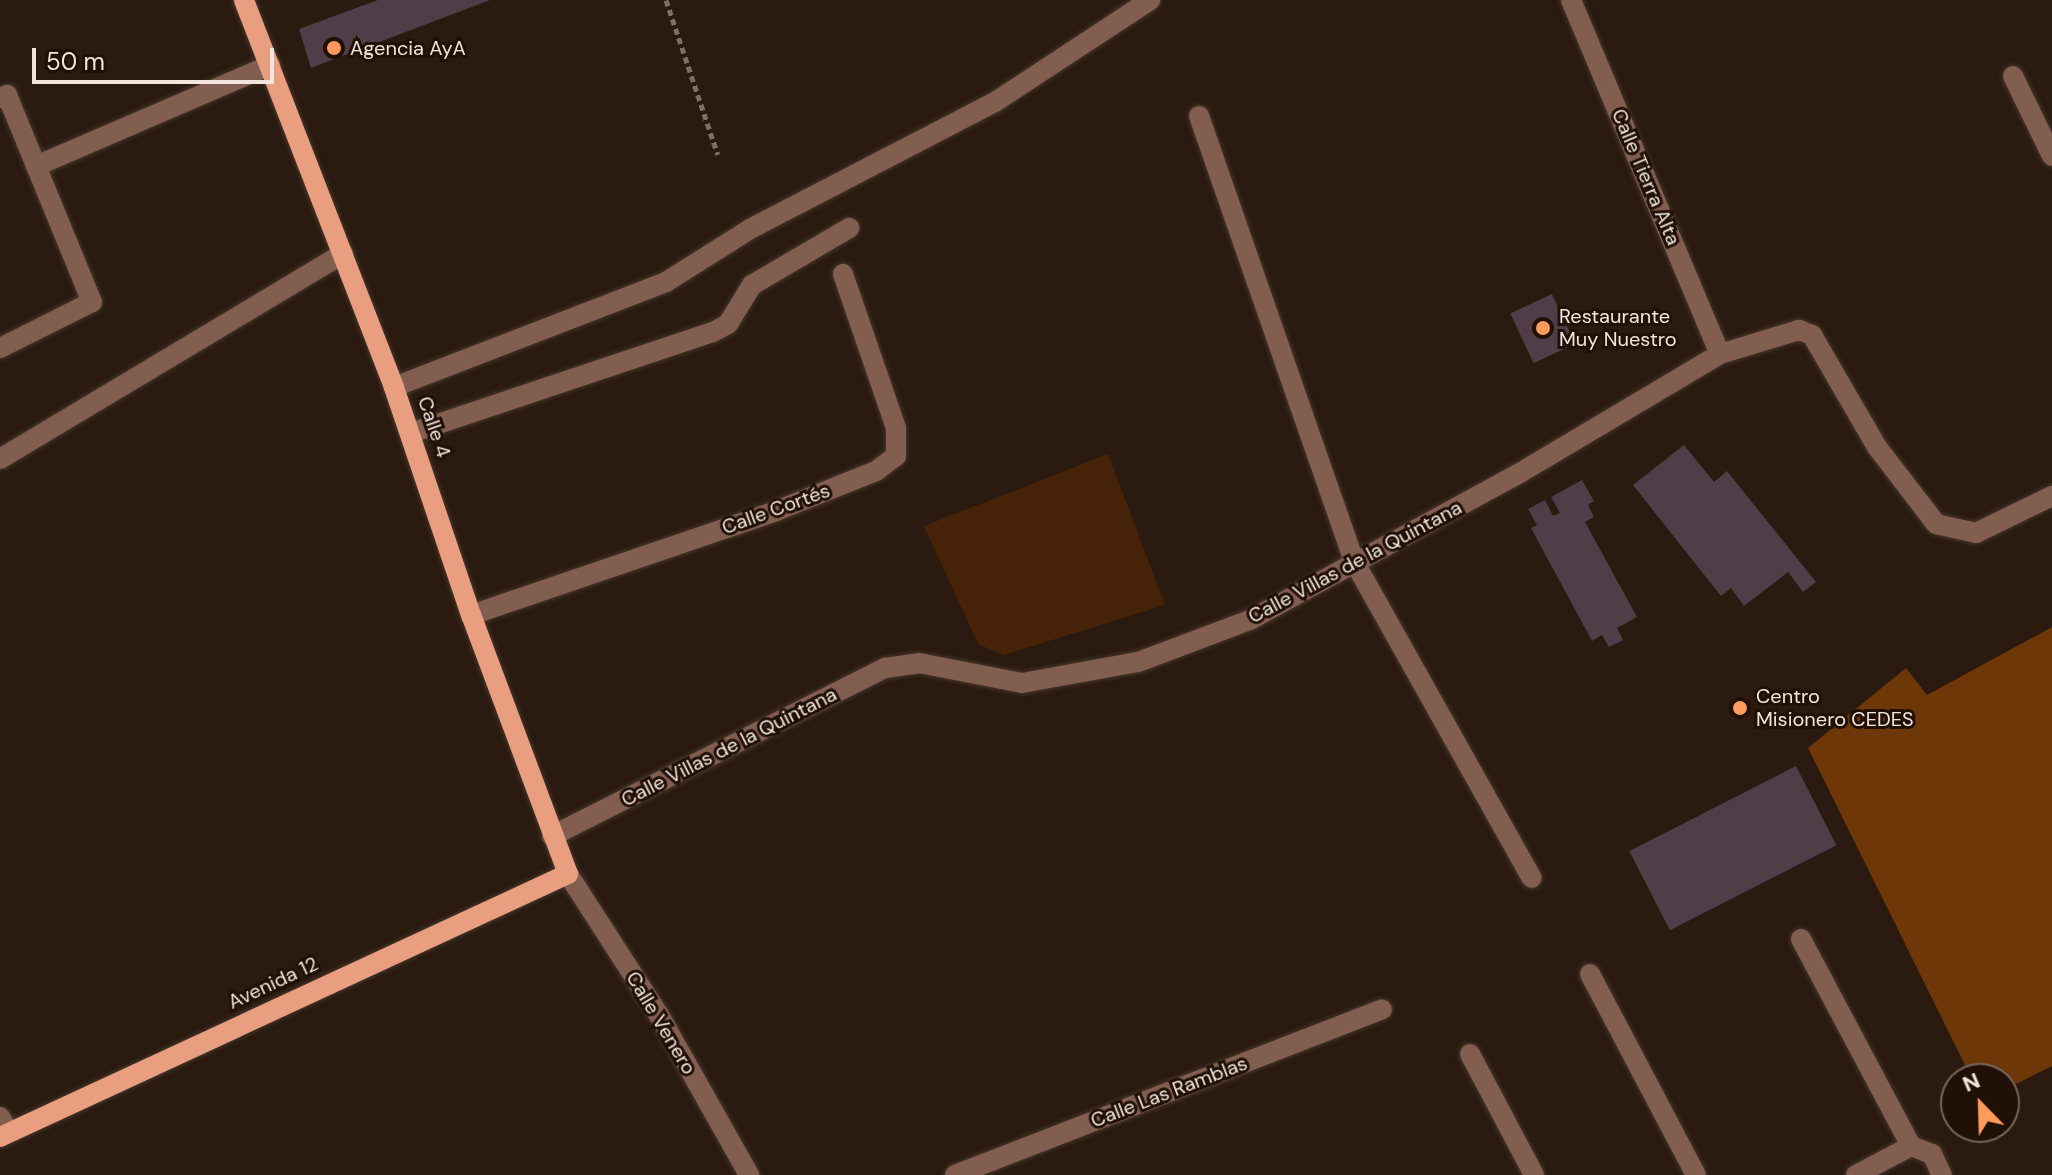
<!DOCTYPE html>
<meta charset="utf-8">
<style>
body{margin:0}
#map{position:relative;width:2052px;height:1175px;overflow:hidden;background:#2a1a0f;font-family:"DM Sans",sans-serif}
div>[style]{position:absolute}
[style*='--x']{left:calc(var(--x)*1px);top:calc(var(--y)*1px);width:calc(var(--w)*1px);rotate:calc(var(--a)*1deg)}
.green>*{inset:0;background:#462308}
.forest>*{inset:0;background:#6d3708}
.building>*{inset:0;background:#513d48;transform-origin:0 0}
.path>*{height:5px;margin-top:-2.5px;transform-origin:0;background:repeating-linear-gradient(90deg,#7d6f66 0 6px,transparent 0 10px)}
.roads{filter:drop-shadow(0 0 2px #46362c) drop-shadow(0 0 2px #46362c)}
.minor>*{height:20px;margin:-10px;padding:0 10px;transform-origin:10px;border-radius:10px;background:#825e50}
.major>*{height:20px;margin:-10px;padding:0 10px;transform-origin:10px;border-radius:10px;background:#e99e80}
.dots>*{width:22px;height:22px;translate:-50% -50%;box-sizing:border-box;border:4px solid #201006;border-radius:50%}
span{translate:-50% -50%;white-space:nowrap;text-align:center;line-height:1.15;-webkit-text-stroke:6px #201006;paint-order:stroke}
.poi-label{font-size:20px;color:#f1e5de}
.left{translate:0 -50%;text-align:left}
.street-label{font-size:20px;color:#f1e5de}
.north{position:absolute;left:1940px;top:1063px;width:80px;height:80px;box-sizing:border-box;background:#201006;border:2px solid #74655c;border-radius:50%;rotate:337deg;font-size:22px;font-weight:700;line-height:32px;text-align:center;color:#f1e5de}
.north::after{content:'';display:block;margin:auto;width:28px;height:36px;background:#ff9b5a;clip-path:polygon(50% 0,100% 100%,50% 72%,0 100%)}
.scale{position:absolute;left:32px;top:48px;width:242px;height:36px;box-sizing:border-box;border:4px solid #f1e5de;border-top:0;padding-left:10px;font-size:24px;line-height:28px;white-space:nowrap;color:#f1e5de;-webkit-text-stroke:6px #201006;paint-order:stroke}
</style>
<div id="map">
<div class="green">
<i style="clip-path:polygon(1108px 454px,1165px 605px,1004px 655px,978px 644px,924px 526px)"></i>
</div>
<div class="forest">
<i style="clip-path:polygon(2052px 627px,2052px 1066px,2004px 1090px,2004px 1079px,1972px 1079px,1808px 748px,1906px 668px,1927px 695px)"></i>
</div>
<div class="building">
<i style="clip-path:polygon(378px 0,490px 0,311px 68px,299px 29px)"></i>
<i style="left:1552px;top:294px;width:55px;height:46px;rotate:65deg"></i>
<i style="clip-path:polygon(1684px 445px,1714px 482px,1727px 471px,1816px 582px,1803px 592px,1788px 572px,1744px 606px,1731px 588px,1721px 596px,1633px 485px)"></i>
<i style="clip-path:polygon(1582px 480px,1594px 501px,1588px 505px,1594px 517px,1585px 522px,1637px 617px,1617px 628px,1623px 640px,1609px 647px,1602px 635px,1592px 641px,1531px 528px,1537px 525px,1528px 509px,1545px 500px,1553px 516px,1560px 513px,1551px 497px)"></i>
<i style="left:1796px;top:766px;width:89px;height:187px;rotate:63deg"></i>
</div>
<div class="path">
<i style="--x:666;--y:0;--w:163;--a:71.5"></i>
</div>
<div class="roads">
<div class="minor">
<i style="--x:1571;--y:0;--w:384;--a:67.2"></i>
<i style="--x:2013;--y:76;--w:89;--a:64"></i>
<i style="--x:0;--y:98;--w:8;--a:-23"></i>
<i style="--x:7;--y:95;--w:224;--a:67.7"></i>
<i style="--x:92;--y:302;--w:103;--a:153.4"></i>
<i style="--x:1199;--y:116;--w:473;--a:70.8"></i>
<i style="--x:1355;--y:563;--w:361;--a:60.7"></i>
<i style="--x:36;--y:166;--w:255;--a:-23.3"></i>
<i style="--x:394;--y:387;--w:292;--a:-21.1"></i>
<i style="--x:666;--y:282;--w:99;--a:-32.2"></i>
<i style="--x:750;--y:229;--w:276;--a:-27.4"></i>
<i style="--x:995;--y:102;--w:186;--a:-33.3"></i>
<i style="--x:411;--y:433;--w:318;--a:-18.5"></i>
<i style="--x:713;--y:332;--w:17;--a:-28"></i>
<i style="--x:728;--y:324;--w:46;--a:-58.4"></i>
<i style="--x:752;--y:285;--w:113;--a:-30.4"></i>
<i style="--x:0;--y:459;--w:400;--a:-30.9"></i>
<i style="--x:471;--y:615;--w:322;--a:-18.8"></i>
<i style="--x:776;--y:511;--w:108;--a:-21.8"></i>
<i style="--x:876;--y:471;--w:25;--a:-37"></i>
<i style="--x:896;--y:456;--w:28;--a:-90"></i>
<i style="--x:896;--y:428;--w:163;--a:-109"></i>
<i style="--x:552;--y:836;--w:373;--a:-26.8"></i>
<i style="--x:885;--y:668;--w:34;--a:-8"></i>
<i style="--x:919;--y:663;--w:105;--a:11"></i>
<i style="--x:1022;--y:683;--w:118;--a:-10.3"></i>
<i style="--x:1138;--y:662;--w:120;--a:-20.6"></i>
<i style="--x:1250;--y:620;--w:305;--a:-28.6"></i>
<i style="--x:1518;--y:474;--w:235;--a:-30.7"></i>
<i style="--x:1720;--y:354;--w:83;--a:-16.9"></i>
<i style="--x:1799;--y:330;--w:14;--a:21"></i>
<i style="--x:1812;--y:335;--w:129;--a:59.9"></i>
<i style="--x:1877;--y:447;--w:97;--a:52.5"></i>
<i style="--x:1936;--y:524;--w:41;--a:12.7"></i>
<i style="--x:1976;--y:533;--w:85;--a:-26"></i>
<i style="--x:568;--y:874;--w:168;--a:57.2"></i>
<i style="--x:659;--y:1015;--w:184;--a:60.6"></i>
<i style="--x:1801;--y:939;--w:234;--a:62"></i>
<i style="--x:1590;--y:974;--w:227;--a:62.2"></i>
<i style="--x:1470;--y:1054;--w:137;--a:62.1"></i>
<i style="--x:0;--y:1117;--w:17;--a:59"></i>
<i style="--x:1911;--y:1146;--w:22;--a:21"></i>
<i style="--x:1932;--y:1154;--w:23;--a:65"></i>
<i style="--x:955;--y:1175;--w:458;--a:-21.2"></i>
<i style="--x:1856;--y:1175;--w:62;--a:-27.8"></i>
</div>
<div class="major">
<i style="--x:0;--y:1137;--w:626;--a:-24.85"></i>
<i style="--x:568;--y:874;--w:277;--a:-110.5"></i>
<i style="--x:471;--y:615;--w:241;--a:-108.7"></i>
<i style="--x:394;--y:387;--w:415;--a:-111.2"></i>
</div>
</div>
<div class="dots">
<i style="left:334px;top:48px;background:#ff9b5a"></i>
<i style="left:1543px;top:328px;background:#ff9b5a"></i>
<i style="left:1740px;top:708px;background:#ff9b5a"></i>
</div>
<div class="poi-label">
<span class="left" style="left:350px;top:48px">Agencia AyA</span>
<span class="left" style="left:1559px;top:328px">Restaurante<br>Muy Nuestro</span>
<span class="left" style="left:1756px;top:708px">Centro<br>Misionero CEDES</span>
</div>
<div class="street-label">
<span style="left:1646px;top:177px;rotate:67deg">Calle Tierra Alta</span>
<span style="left:434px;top:427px;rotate:71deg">Calle 4</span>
<span style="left:776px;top:509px;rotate:-20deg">Calle Cortés</span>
<span style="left:1355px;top:562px;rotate:-28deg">Calle Villas de la Quintana</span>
<span style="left:729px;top:747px;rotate:-27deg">Calle Villas de la Quintana</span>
<span style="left:273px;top:983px;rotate:-25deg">Avenida 12</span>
<span style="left:661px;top:1023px;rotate:59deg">Calle Venero</span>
<span style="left:1169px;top:1092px;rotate:-21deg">Calle Las Ramblas</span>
</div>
<div class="north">N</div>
<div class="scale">50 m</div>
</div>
